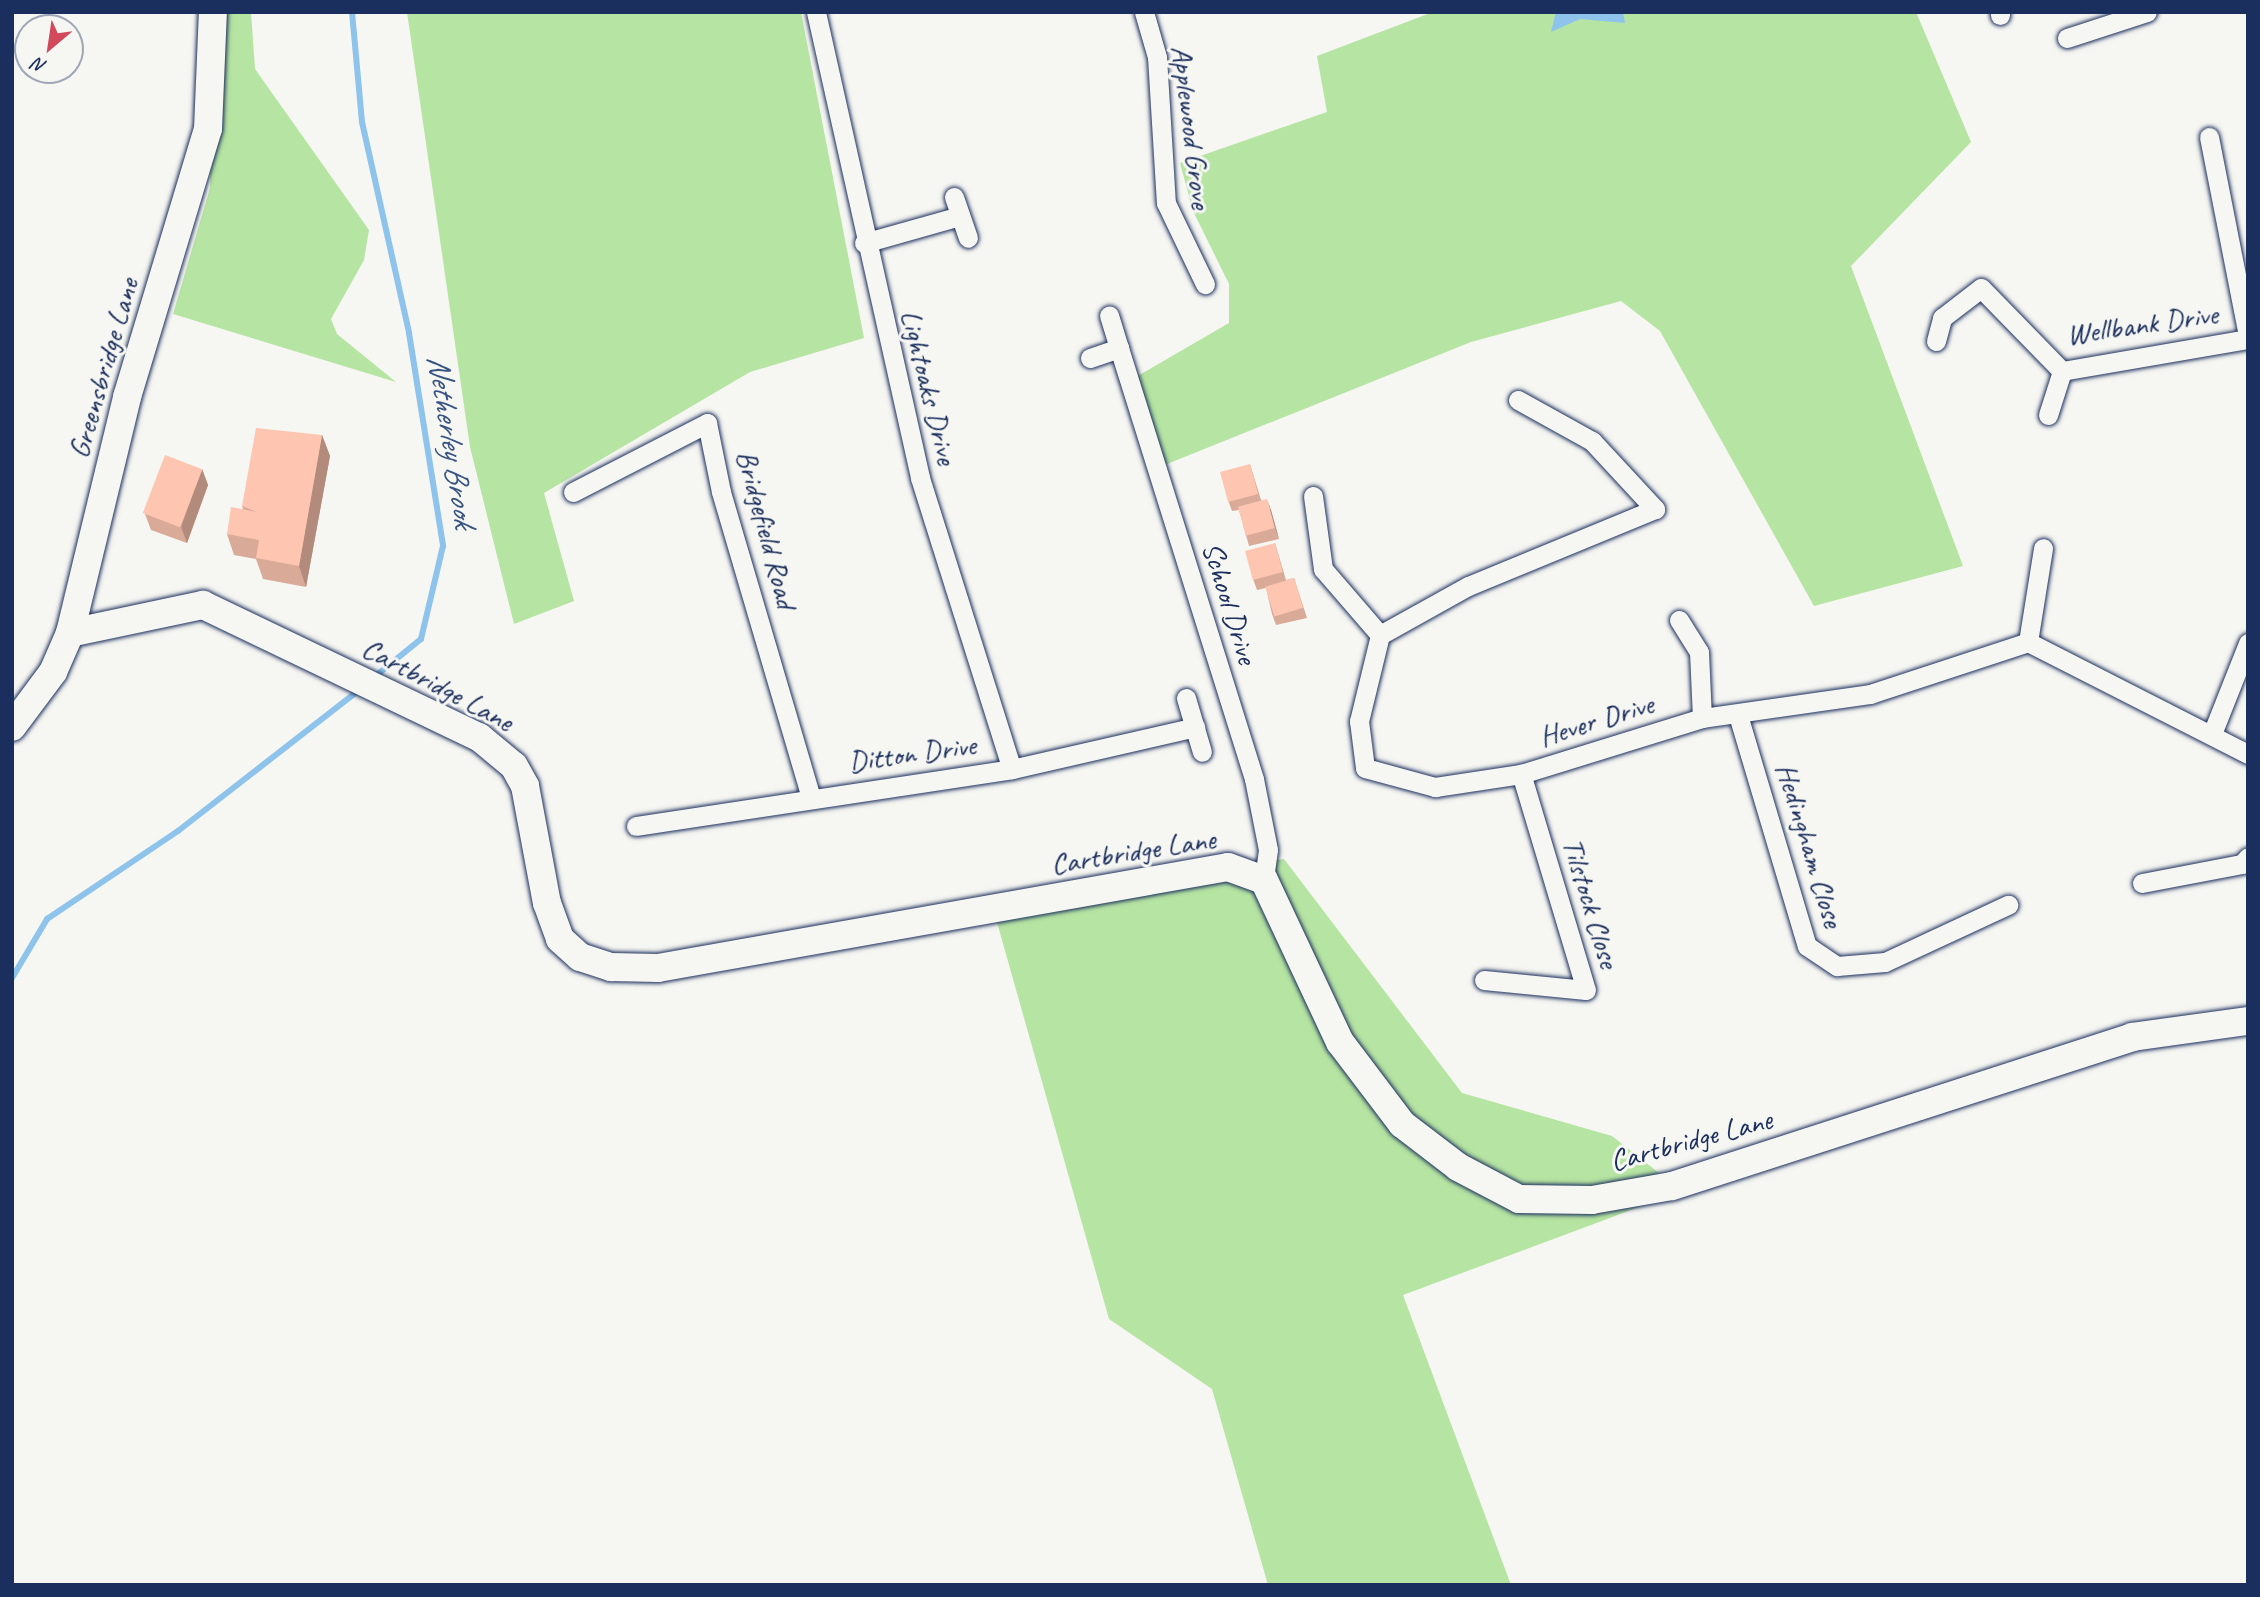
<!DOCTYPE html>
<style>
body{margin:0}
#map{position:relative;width:2260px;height:1597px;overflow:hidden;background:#f6f6f2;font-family:Caveat,sans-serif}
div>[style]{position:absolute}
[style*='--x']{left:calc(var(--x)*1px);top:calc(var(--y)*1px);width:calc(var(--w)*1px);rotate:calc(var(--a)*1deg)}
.green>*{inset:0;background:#b6e4a2}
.water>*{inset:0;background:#8ec3eb}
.stream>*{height:6px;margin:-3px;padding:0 3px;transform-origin:3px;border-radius:3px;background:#8ec3eb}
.roads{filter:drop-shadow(0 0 2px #1b2f5e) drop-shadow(0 0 2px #1b2f5e)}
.street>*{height:19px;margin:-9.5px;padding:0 9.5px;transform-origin:9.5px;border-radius:9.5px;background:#f6f6f2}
.secondary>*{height:28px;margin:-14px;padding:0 14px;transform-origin:14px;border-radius:14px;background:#f6f6f2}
.wall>*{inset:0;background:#daaa98}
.shaded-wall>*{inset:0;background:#b28b7c}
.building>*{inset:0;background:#fec6b1;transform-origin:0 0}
span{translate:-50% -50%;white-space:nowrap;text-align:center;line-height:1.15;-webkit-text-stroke:6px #f6f6f2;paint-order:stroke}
.street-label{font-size:30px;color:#1b2f5e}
.water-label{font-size:32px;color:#385481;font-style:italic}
.frame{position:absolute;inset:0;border:14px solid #1b2f5e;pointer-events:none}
.north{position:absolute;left:14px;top:14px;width:70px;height:70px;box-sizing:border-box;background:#f6f6f2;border:2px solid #9ea6b7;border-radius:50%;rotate:209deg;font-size:19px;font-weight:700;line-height:28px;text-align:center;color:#1b2f5e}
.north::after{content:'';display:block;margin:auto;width:24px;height:32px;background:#d1495b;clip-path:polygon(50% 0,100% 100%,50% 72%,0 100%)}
</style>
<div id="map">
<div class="green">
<i style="clip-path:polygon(213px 12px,251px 12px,255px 69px,369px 230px,364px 260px,331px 319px,337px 334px,396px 382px,173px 314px,210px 188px)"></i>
<i style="clip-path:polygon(407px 12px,801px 12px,864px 338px,750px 372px,544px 493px,574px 601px,514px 624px,470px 447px)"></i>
<i style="clip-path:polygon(1433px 12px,1916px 12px,1971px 142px,1851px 266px,1963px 566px,1814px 606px,1660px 331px,1621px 301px,1471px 342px,1157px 468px,1129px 381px,1229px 323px,1229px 284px,1193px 211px,1180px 163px,1327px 112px,1317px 56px)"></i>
<i style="clip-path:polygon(1284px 859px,1462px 1093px,1612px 1136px,1664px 1177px,1650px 1203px,1403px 1295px,1511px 1585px,1268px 1585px,1212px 1389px,1109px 1319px,991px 901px)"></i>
</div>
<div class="water">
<i style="clip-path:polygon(1556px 12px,1623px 12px,1625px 23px,1580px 19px,1551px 32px)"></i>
</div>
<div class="stream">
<i style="--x:352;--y:12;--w:110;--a:84.8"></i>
<i style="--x:362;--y:122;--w:216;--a:77.4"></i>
<i style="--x:409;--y:333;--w:216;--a:80.9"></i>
<i style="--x:443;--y:546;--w:96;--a:103.3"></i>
<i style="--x:421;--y:639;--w:62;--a:140.9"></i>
<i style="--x:12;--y:978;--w:69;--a:-59.3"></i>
<i style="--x:47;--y:919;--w:158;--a:-33.9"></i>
<i style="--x:178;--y:831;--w:229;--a:-37.9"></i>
</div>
<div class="roads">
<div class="street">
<i style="--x:816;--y:12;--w:477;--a:77.4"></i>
<i style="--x:920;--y:478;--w:305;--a:72.5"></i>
<i style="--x:1144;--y:12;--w:47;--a:73.9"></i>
<i style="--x:1157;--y:57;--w:146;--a:86.5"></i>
<i style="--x:1166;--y:203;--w:90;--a:64.3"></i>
<i style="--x:2000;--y:12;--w:3;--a:90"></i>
<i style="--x:2067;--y:38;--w:84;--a:-18"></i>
<i style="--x:2209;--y:137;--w:202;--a:78.9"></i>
<i style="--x:954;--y:197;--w:43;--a:71.1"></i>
<i style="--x:864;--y:243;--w:100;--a:-15.7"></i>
<i style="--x:1936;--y:341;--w:24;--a:-75"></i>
<i style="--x:1942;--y:318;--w:49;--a:-37.6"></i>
<i style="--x:1981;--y:288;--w:116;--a:45.7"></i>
<i style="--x:2062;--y:371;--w:189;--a:-9.8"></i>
<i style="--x:1119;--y:348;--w:452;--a:72.6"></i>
<i style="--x:1254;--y:779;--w:72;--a:78.8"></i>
<i style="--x:1268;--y:850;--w:30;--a:98"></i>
<i style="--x:1090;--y:358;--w:31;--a:-19"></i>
<i style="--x:1119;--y:348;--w:34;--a:-107"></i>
<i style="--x:1518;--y:400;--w:85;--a:29"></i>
<i style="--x:1592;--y:441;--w:93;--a:47.2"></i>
<i style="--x:1655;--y:509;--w:202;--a:157.6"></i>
<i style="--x:1468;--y:586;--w:101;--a:150.9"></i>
<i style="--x:1380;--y:635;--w:89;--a:103.7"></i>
<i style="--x:1359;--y:721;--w:47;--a:82.7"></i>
<i style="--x:1365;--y:768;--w:73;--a:15.2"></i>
<i style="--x:1435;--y:787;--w:87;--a:-8.6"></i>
<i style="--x:1521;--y:774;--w:189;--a:-17.2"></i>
<i style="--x:1702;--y:718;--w:170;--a:-8.1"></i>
<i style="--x:1870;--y:694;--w:166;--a:-18.2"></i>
<i style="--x:2028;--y:642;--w:247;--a:27"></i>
<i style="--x:2048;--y:415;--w:46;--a:-72.3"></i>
<i style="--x:573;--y:492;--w:151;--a:-27.2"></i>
<i style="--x:707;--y:423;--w:70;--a:78.5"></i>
<i style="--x:721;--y:492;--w:318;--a:73.6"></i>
<i style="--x:1313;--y:496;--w:74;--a:82.2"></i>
<i style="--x:1323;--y:569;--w:87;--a:49.2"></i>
<i style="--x:1679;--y:620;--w:38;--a:58"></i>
<i style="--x:1699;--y:652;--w:66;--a:87.4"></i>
<i style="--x:2028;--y:642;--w:95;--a:-80.9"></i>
<i style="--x:1186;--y:698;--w:56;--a:73.5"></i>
<i style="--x:1738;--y:715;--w:241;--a:73.4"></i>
<i style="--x:1807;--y:946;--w:36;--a:34"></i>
<i style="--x:1837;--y:966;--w:48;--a:-4.8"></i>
<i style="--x:1885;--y:962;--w:136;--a:-24.9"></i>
<i style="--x:2212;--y:734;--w:98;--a:-68.4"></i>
<i style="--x:636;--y:826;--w:380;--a:-8.6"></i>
<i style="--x:1012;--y:769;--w:188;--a:-12.9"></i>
<i style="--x:2142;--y:883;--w:102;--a:-10.8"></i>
<i style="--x:2242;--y:864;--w:9;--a:-49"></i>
<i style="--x:1484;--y:980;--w:102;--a:5.6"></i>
<i style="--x:1586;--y:990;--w:226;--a:-106.7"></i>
</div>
<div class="secondary">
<i style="--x:70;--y:633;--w:136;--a:-11.9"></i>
<i style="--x:203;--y:605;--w:306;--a:25.6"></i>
<i style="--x:479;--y:737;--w:45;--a:39.6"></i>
<i style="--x:514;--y:766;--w:23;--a:61"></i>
<i style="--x:525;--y:786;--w:119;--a:79.4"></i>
<i style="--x:547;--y:903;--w:38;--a:70"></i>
<i style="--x:560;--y:939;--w:27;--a:42"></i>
<i style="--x:580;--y:957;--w:33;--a:18"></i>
<i style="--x:611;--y:967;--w:47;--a:1.2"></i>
<i style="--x:658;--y:968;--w:579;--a:-10.05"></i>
<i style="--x:1228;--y:867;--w:38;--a:20"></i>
<i style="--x:1264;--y:880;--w:179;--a:64.9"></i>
<i style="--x:1340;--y:1042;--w:103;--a:52.9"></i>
<i style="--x:1402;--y:1124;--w:71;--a:37.5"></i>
<i style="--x:1458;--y:1167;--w:69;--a:27.7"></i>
<i style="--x:1519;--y:1199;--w:73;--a:0.8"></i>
<i style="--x:1592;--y:1200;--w:81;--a:-9.9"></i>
<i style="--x:1672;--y:1186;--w:484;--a:-17.9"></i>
<i style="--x:2132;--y:1037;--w:117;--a:-7.9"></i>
<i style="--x:12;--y:727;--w:69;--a:-53.3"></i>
<i style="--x:53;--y:672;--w:43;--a:-66.4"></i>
<i style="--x:70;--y:633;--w:243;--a:-76.4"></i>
<i style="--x:127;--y:397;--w:280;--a:-73.2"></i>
<i style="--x:208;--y:129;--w:117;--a:-87.6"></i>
</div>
</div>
<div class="wall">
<i style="clip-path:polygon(322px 435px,330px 456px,306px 587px,263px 579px,256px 559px,234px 555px,227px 534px,243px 509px,242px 506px)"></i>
<i style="clip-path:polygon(1250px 464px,1261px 500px,1271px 510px,1279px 539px,1249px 546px,1239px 510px,1232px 511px,1228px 500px)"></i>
<i style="clip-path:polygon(202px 469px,208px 485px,187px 543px,151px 530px,145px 514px)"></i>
<i style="clip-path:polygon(1275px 543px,1286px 580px,1294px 578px,1307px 618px,1276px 625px,1272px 614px,1266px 588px,1257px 590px,1253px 579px)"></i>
</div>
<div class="shaded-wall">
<i style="clip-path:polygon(322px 435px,330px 456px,306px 587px,299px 566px)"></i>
<i style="clip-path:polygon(202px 469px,208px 485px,187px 543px,181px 527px)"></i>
<i style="clip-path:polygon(1267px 499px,1271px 510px,1279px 539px,1275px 528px)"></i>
</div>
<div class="building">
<i style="clip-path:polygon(256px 428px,322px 435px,299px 566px,256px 558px,259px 540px,227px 534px,231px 507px,257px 512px,242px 506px)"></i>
<i style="left:165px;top:455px;width:40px;height:62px;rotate:21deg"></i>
<i style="left:1250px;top:464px;width:31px;height:31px;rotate:75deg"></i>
<i style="left:1267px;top:499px;width:30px;height:30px;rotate:75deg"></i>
<i style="left:1275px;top:543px;width:30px;height:31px;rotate:75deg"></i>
<i style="left:1294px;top:578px;width:31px;height:30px;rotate:73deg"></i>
</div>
<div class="street-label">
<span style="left:1192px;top:127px;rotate:83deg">Applewood Grove</span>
<span style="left:2142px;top:324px;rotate:-8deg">Wellbank Drive</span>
<span style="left:103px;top:368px;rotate:-74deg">Greensbridge Lane</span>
<span style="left:929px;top:387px;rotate:76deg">Lightoaks Drive</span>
<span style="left:767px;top:529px;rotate:75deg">Bridgefield Road</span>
<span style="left:1230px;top:603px;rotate:73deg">School Drive</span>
<span style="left:438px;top:684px;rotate:28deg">Cartbridge Lane</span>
<span style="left:1596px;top:720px;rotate:-17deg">Hever Drive</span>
<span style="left:912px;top:753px;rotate:-8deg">Ditton Drive</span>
<span style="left:1810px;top:845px;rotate:73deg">Hedingham Close</span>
<span style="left:1133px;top:851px;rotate:-9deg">Cartbridge Lane</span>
<span style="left:1591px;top:903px;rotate:73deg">Tilstock Close</span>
<span style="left:1691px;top:1140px;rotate:-15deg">Cartbridge Lane</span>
</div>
<div class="water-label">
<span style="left:451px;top:441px;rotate:81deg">Netherley Brook</span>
</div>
<div class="frame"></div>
<div class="north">N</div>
</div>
